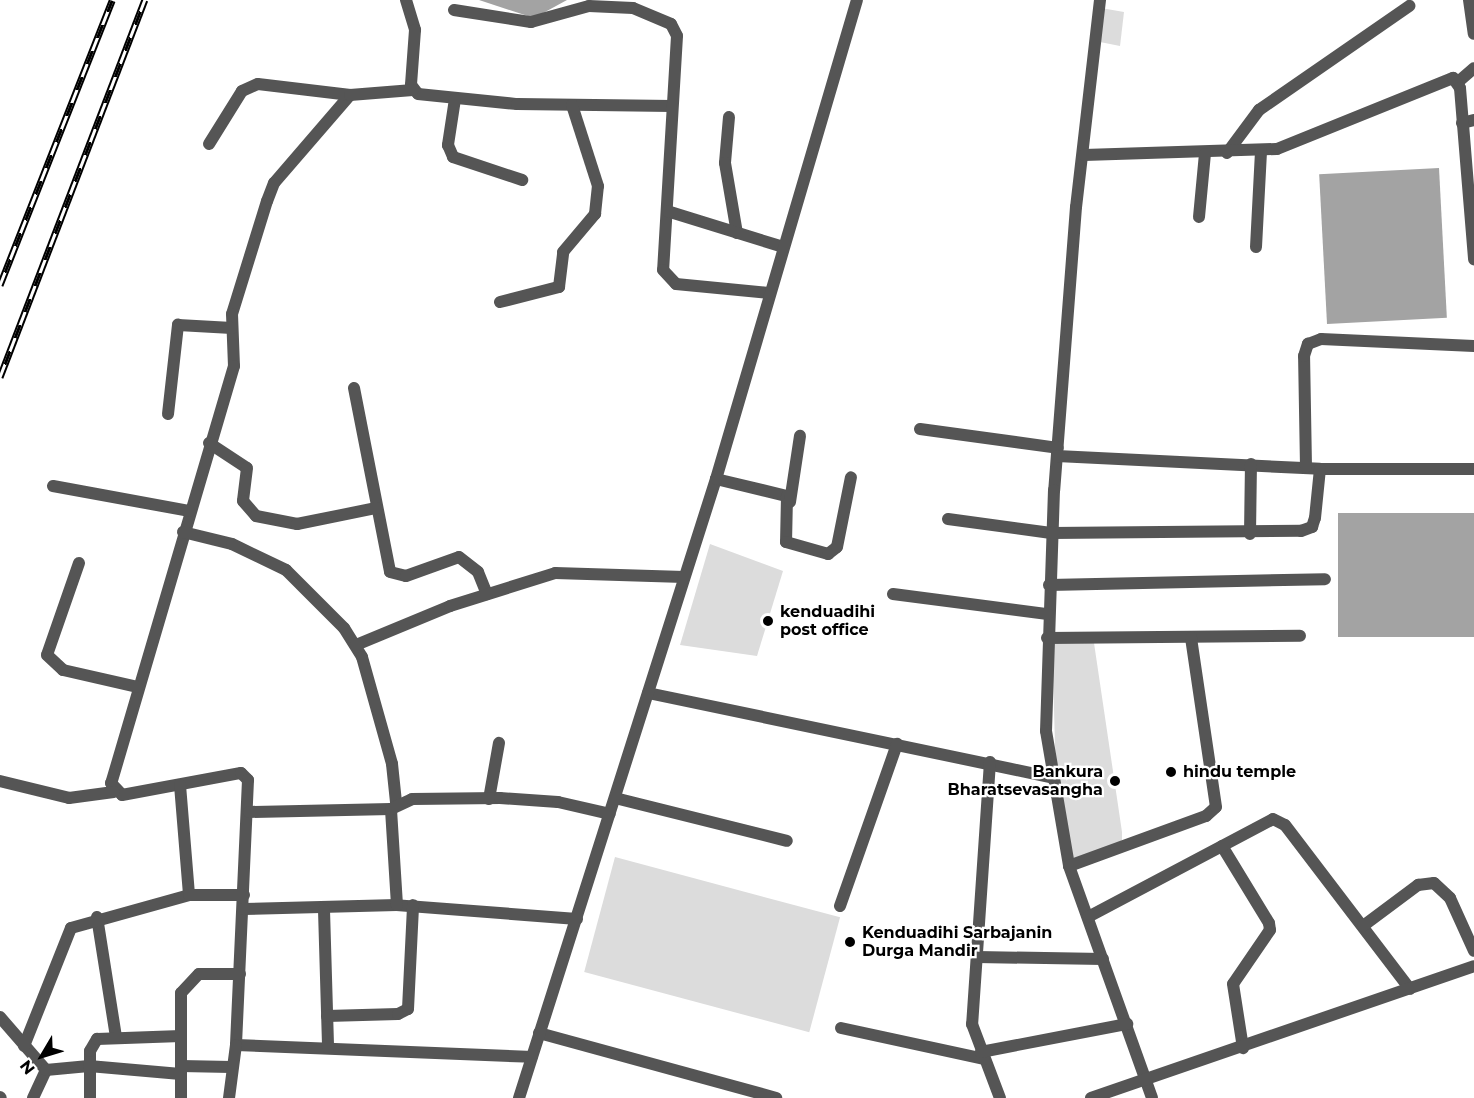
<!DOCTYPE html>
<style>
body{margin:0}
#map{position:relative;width:1474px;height:1098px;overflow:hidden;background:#fff;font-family:Montserrat,sans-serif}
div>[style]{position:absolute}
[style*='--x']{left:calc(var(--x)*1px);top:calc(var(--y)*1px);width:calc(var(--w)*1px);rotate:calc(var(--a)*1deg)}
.green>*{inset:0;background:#dcdcdc;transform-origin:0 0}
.water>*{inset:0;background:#a3a3a3;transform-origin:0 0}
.street>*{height:12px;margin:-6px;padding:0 6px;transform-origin:6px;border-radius:6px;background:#555}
.rail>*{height:7px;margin-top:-3.5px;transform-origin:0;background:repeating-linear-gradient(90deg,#fff 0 14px,#000 0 28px);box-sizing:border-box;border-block:2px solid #000}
.dots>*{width:16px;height:16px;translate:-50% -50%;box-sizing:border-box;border:3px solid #fff;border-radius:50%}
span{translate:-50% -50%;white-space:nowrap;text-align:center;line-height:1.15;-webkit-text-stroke:4.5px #fff;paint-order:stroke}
.poi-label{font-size:16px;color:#000;font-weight:700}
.left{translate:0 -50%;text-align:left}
.right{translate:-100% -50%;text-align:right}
.north{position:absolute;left:12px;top:1026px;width:60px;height:60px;-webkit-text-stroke:4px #fff;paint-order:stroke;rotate:232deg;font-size:16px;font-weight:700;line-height:24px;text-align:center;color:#000}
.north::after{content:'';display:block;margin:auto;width:21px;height:27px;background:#000;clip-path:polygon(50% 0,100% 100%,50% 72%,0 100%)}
</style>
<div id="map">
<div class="green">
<i style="clip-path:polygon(1101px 8px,1124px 12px,1120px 46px,1100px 42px)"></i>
<i style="clip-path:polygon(710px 544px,783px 571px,757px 656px,680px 645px)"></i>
<i style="clip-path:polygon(1052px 641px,1094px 643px,1122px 832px,1122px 840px,1100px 857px,1072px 859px,1056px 778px)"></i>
<i style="left:615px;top:857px;width:233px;height:119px;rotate:15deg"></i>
</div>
<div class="water">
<i style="clip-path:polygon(479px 0,567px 0,534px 18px)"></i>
<i style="left:1439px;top:168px;width:150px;height:120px;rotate:87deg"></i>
<i style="left:1474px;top:513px;width:124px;height:136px;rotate:90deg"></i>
</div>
<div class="street">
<i style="--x:406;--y:0;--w:31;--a:73"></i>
<i style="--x:415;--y:30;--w:55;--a:94.2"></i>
<i style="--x:411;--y:85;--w:11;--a:52"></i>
<i style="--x:418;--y:94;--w:100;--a:5.8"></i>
<i style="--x:517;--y:104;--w:155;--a:0.7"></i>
<i style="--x:1100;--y:0;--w:208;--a:96.6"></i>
<i style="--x:1076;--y:207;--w:284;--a:94.4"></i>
<i style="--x:1054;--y:490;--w:241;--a:91.9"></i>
<i style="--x:1046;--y:731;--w:137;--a:80.3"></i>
<i style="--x:1069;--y:866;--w:246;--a:70.3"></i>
<i style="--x:1469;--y:0;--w:34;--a:82"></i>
<i style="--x:454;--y:10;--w:78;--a:8.9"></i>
<i style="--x:531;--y:22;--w:60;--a:-15.4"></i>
<i style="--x:589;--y:6;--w:44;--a:2.6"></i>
<i style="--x:633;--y:8;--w:41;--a:22.8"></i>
<i style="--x:671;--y:24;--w:13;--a:63"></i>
<i style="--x:677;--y:36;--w:234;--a:93.4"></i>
<i style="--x:663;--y:270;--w:19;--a:47"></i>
<i style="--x:676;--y:284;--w:93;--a:5.5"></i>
<i style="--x:1458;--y:82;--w:21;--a:-41"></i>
<i style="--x:350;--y:95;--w:116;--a:130.8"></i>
<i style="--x:274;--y:183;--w:19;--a:111"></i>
<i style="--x:267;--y:201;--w:118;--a:107.2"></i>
<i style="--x:232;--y:314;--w:52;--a:87.8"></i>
<i style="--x:234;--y:366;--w:435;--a:106.4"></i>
<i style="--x:111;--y:783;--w:16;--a:47"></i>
<i style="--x:122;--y:795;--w:121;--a:-10.5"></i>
<i style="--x:241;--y:773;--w:10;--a:45"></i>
<i style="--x:248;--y:780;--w:265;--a:92.6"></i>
<i style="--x:236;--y:1045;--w:296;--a:2.3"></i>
<i style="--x:455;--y:99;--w:47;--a:98.7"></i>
<i style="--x:448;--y:145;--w:13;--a:67"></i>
<i style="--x:453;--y:157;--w:73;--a:18.4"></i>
<i style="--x:729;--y:117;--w:46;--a:95"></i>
<i style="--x:725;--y:163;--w:71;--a:80.3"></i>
<i style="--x:1462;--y:123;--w:12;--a:-14"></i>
<i style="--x:209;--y:144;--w:62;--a:-58.1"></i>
<i style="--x:242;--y:91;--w:17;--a:-24"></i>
<i style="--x:258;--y:84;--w:93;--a:6.8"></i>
<i style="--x:350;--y:95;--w:63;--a:-4.5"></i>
<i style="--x:1227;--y:153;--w:54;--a:-53.3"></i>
<i style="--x:1259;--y:110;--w:183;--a:-34.7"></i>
<i style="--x:1084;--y:155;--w:193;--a:-1.8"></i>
<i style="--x:1277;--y:149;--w:190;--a:-22"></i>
<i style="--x:1453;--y:78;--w:12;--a:55"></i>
<i style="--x:1460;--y:88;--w:172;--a:85.3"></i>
<i style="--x:667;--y:211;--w:121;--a:17.2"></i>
<i style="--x:1199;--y:217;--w:63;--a:-84.6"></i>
<i style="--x:1256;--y:247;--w:96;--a:-87"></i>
<i style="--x:500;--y:302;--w:61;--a:-14.3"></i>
<i style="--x:559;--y:287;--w:35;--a:-83"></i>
<i style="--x:563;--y:252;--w:50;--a:-49.9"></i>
<i style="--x:595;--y:214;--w:28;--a:-84"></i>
<i style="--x:598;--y:186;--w:85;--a:-107.8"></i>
<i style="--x:354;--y:388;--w:187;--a:78.9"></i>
<i style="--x:390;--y:572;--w:16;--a:14"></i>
<i style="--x:406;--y:576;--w:56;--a:-19.7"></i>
<i style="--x:459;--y:557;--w:24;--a:38"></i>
<i style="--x:478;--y:572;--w:24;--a:68"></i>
<i style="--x:168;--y:414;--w:90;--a:-83.6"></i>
<i style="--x:178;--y:325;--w:54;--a:3.2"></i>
<i style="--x:920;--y:429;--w:139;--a:7.8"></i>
<i style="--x:209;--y:443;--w:45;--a:33.3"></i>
<i style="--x:247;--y:468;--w:33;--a:97"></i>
<i style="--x:243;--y:501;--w:20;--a:49"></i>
<i style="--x:256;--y:516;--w:42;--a:11"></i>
<i style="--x:297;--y:524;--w:81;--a:-11.4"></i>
<i style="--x:1057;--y:456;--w:263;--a:2.8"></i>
<i style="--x:1320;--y:469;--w:154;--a:0"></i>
<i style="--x:1306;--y:467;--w:111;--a:-91"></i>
<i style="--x:1304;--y:356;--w:13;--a:-72"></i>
<i style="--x:1308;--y:344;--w:14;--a:-21"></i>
<i style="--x:1321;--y:339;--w:153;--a:2.6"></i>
<i style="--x:716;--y:479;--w:73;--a:13.5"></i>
<i style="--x:787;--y:496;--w:46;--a:91.2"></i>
<i style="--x:786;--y:542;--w:44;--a:15.9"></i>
<i style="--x:828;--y:554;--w:11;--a:-38"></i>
<i style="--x:837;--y:547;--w:71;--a:-78.7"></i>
<i style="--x:53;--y:486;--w:138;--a:10.4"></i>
<i style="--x:790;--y:502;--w:67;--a:-81.4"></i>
<i style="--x:948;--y:519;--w:104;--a:7.7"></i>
<i style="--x:1051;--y:533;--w:250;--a:-0.5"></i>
<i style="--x:1301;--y:531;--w:12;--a:-20"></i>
<i style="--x:1312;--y:527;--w:9;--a:-72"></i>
<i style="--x:1315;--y:518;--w:49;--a:-84.2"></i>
<i style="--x:183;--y:532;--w:50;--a:13.8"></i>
<i style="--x:232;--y:544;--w:60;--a:25.7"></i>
<i style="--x:286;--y:570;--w:82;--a:45"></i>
<i style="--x:344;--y:628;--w:34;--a:58"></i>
<i style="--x:362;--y:657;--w:111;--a:74.3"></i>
<i style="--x:392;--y:764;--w:39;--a:84"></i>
<i style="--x:1250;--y:534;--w:70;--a:-89.2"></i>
<i style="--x:79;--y:563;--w:97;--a:109.2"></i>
<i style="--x:47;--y:655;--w:22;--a:43"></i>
<i style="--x:63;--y:670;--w:76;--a:12.9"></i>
<i style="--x:1049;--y:585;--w:276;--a:-1.2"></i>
<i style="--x:893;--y:594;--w:156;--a:7.4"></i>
<i style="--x:1047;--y:638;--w:253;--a:-0.5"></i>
<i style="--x:356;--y:645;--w:102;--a:-22.5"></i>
<i style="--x:450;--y:606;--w:110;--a:-17.4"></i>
<i style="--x:555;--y:573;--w:129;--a:1.8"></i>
<i style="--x:648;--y:693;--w:412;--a:11.8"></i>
<i style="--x:990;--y:762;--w:263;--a:93.9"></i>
<i style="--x:972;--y:1024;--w:79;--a:69.3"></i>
<i style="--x:0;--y:781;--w:71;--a:13.8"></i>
<i style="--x:69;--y:798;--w:45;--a:-7.6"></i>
<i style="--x:180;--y:785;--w:110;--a:85.3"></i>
<i style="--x:615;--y:798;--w:177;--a:14"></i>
<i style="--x:489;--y:799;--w:57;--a:-79.9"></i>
<i style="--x:249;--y:812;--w:142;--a:-1.2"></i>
<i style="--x:1222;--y:846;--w:90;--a:58.6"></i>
<i style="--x:1269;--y:923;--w:7;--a:82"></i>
<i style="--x:1270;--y:930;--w:65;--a:124.4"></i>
<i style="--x:1233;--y:984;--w:65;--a:81.1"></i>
<i style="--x:1069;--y:866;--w:146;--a:-20.1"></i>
<i style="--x:1206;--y:816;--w:13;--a:-42"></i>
<i style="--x:1216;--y:807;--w:171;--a:-98.4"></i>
<i style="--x:840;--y:906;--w:172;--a:-70.6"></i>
<i style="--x:243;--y:909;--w:154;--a:-1.5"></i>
<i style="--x:324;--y:910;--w:138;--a:88.3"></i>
<i style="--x:97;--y:917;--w:121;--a:81"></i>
<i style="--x:1088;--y:917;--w:209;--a:-27.9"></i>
<i style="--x:1273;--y:819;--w:13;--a:27"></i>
<i style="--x:1285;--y:825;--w:206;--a:52.7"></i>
<i style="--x:577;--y:919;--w:181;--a:-175.6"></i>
<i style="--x:397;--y:905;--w:96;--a:-93.6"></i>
<i style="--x:391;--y:809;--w:23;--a:-25"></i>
<i style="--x:412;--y:799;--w:88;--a:-0.7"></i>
<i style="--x:500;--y:798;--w:58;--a:3.9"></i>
<i style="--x:558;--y:802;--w:53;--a:13"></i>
<i style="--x:1363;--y:926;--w:69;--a:-36.7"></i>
<i style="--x:1418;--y:885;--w:16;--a:-7"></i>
<i style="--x:1434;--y:883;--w:22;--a:43"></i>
<i style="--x:1450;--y:898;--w:58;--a:65.6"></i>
<i style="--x:977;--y:957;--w:126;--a:0.9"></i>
<i style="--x:327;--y:1016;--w:71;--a:-1.6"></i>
<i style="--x:398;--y:1014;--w:11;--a:-27"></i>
<i style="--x:408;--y:1009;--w:104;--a:-87.2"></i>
<i style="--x:0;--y:1017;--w:70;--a:49"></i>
<i style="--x:841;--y:1028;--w:146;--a:12.2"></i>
<i style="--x:539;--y:1033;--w:246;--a:15.3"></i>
<i style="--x:24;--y:1046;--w:127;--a:-68.3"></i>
<i style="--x:71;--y:928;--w:123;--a:-15.6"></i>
<i style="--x:189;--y:895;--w:55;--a:0"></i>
<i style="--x:981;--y:1052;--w:149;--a:-10.9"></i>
<i style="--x:181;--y:1066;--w:50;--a:1.1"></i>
<i style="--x:0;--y:1097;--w:1;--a:45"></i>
<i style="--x:33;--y:1098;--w:31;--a:-65"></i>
<i style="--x:46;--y:1070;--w:43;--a:-5.3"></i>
<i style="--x:89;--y:1066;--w:92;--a:5"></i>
<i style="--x:90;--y:1098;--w:47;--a:-90"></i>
<i style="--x:90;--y:1051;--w:14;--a:-60"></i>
<i style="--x:97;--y:1039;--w:84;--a:-2"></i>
<i style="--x:181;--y:1098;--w:105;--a:-90"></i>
<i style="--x:181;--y:993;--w:26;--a:-47"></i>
<i style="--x:199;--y:974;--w:41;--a:0"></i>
<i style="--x:229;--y:1098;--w:53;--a:-82.5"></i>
<i style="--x:519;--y:1098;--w:650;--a:-72.35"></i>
<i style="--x:716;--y:479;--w:499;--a:-73.6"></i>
<i style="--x:1091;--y:1098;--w:405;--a:-19"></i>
</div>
<div class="rail">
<i style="--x:0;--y:285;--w:306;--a:-68.5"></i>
<i style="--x:0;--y:377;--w:404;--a:-69"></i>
</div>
<div class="dots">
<i style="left:768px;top:621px;background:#000"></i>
<i style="left:1171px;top:772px;background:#000"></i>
<i style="left:1115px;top:781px;background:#000"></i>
<i style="left:850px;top:942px;background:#000"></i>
</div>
<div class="poi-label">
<span class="left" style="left:780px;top:621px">kenduadihi<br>post office</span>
<span class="right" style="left:1103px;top:781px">Bankura<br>Bharatsevasangha</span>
<span class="left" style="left:1183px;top:772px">hindu temple</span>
<span class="left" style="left:862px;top:942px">Kenduadihi Sarbajanin<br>Durga Mandir</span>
</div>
<div class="north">N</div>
</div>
